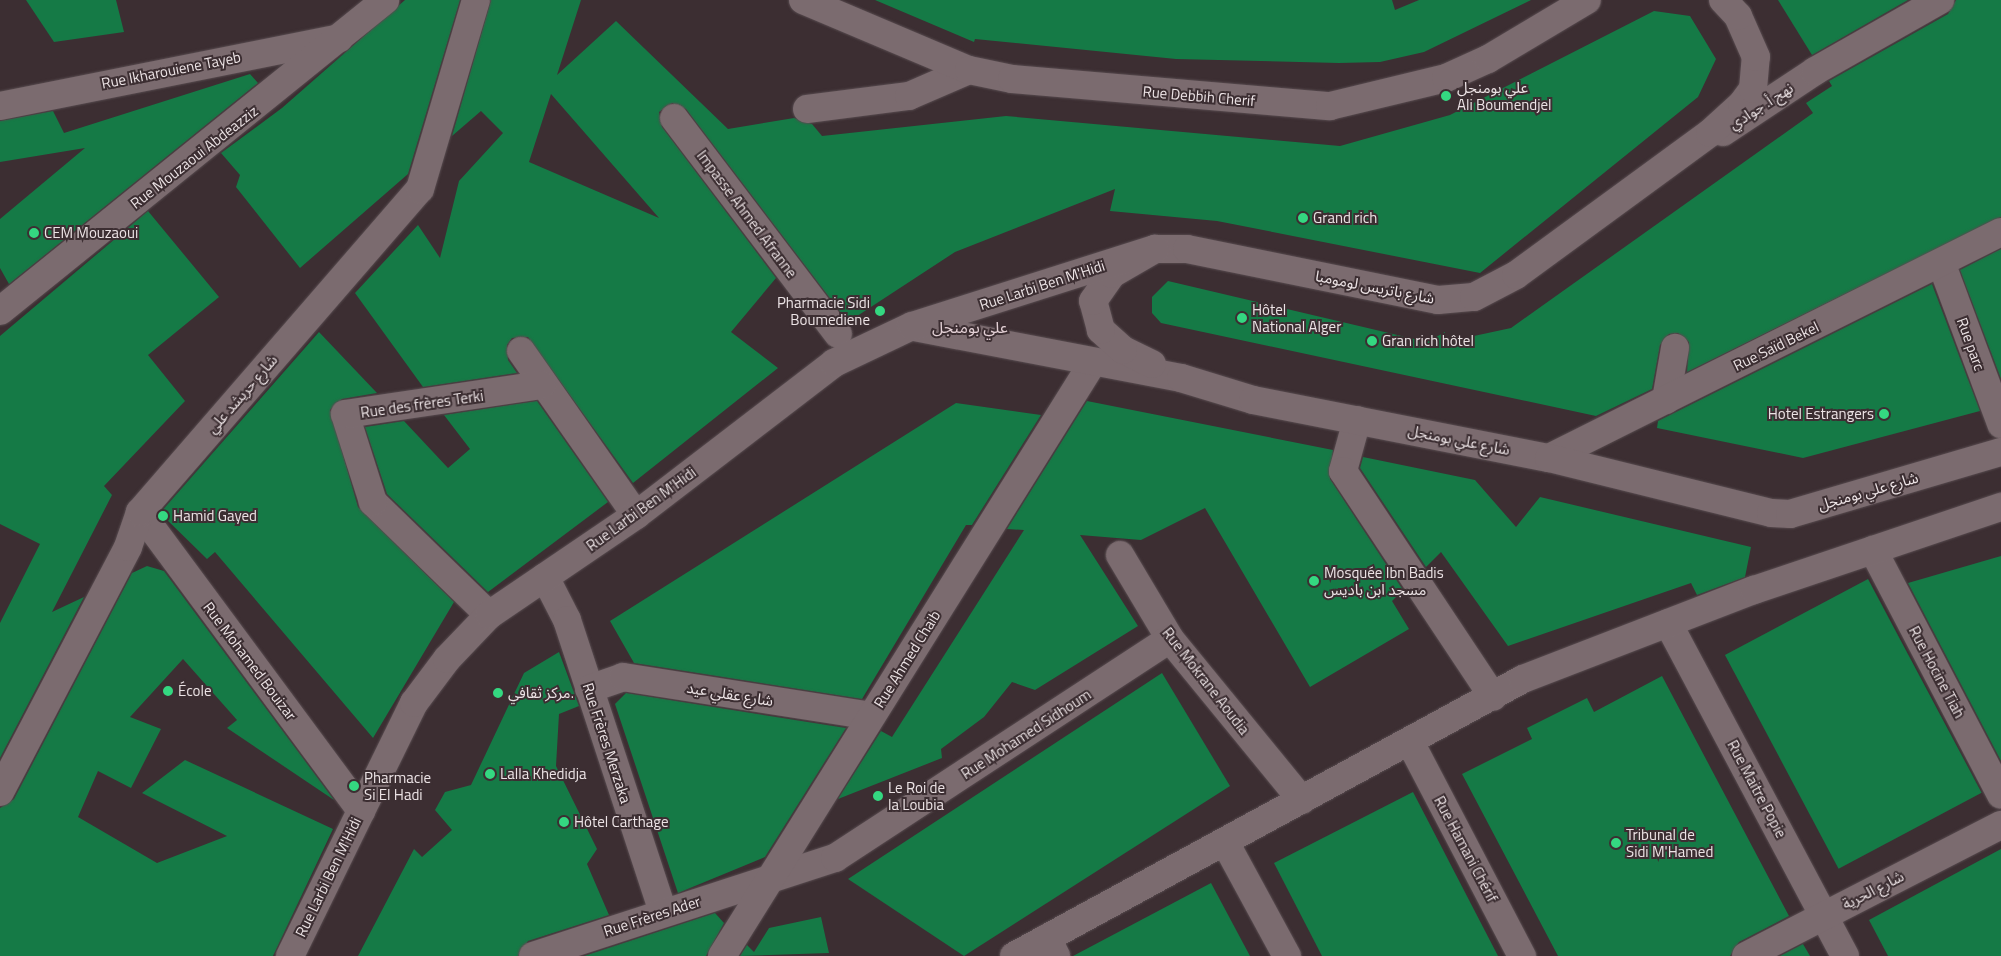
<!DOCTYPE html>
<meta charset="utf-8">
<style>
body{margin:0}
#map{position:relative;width:2001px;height:956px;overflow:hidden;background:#3c2e32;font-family:"Titillium Web","Noto Sans Arabic",sans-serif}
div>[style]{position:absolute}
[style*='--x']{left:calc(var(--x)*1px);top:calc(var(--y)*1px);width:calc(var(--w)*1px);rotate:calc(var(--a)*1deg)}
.building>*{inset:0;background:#157a46;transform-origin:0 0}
.roads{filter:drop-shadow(0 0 1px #574b4f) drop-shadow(0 0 1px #574b4f)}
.street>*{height:28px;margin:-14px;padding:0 14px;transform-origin:14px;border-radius:14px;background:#7b6b6f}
.secondary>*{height:28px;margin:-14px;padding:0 14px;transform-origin:14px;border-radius:14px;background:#7b6b6f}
.dots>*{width:14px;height:14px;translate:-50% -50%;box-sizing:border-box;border:2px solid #3c2e32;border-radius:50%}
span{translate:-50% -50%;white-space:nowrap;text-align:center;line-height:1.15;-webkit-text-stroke:4px #3c2e32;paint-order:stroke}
.street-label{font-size:15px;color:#ece3e5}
.poi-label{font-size:15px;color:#ece3e5}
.left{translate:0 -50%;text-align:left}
.right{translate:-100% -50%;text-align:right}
.neighbourhood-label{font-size:16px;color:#e3d0d5}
</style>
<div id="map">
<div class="building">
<i style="clip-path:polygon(26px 0,116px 0,124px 32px,54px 42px)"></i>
<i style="clip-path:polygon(405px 0,460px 0,408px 174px,300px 268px,236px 187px,240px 175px,221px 153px,282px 108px)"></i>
<i style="clip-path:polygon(evenodd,491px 0,581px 0,557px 75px,616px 21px,728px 129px,794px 118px,812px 124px,822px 136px,1006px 116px,1340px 146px,1450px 115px,1654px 11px,1690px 16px,1716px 59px,1698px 97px,1480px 273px,1217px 221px,1110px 211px,1115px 189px,955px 252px,848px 322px,686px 109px,672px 103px,659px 112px,662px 127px,776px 278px,731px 332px,778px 368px,633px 483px,528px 337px,512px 338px,507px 345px,508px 360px,517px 373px,423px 387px,355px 293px,418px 225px,440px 258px,459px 181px,503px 133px,481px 111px,452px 136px,491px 0,551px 94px,659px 218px,529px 162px,551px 94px)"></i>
<i style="clip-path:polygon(875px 0,1392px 0,1395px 10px,1419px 0,1531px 0,1424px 52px,1380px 62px,1339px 63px,1176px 59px,975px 39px,974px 42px)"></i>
<i style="clip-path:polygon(1778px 0,1908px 0,1812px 55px)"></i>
<i style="clip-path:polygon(1956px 0,2001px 0,2001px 217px,1687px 372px,1689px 342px,1678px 333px,1669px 334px,1660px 345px,1652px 389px,1596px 416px,1161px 323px,1152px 313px,1152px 297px,1168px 281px,1427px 342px,1445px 332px,1446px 342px,1511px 328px,1813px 113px,1806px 103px,1832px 86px,1829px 81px,1948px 14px)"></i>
<i style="clip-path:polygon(250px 74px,258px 83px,9px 284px,0 268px,0 219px,85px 148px,0 162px,0 121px,53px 111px,64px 133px)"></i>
<i style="clip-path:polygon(148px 211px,219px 297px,148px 355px,185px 401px,104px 486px,112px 495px,52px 612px,84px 597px,0 758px,0 623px,40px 544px,0 524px,0 336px)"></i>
<i style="clip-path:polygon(2001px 249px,2001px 379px,1960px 270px)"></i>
<i style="clip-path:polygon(1932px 284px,1980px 411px,1803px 458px,1657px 428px,1658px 421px)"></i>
<i style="clip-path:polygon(319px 332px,377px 393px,342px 399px,330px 410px,358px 507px,454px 602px,373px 738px,215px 552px,207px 559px,160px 513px)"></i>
<i style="clip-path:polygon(537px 401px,608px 502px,488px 592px,387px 494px,365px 427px,404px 421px,448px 468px,470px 449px,444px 415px)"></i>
<i style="clip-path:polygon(1087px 401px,1333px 450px,1330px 479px,1403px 590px,1392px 601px,1409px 629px,1310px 687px,1205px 508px,1141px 540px,1080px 535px,1138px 626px,1035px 690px,1012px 682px,984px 717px,941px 749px,942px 758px,838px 799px,881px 731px,892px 737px,1024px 530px,1007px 529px)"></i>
<i style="clip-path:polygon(956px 403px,1041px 415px,972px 525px,966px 525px,862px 699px,634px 663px,610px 621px)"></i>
<i style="clip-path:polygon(1363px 457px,1475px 480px,1516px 527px,1540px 497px,1751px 547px,1745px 577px,1697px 595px,1691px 583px,1508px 646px,1441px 552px,1426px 567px,1360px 468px)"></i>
<i style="clip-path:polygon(2001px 556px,2001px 761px,1908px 583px)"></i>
<i style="clip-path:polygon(147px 566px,164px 571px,334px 800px,227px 728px,237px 720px,183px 659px,130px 717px,161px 729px,131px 788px,98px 771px,78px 817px,157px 863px,227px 836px,142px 793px,185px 760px,333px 829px,273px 956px,0 956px,0 808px,14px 799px,132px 573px)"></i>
<i style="left:1868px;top:579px;width:242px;height:162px;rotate:62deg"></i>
<i style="clip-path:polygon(559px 652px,579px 706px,559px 714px,556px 766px,597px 849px,587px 864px,609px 915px,528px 941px,518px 956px,358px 956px,414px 849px,422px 857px,452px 830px,435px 810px,445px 792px,471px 785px,524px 673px)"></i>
<i style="clip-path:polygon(1162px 673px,1230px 786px,964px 956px,848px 879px)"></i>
<i style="clip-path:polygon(1662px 676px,1789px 916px,1739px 942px,1730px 956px,1558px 956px,1462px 774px,1532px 739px,1527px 728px,1587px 698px,1594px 712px)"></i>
<i style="clip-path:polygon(626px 693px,846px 728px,765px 857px,678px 893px,615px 704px)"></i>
<i style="clip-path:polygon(1413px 792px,1498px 956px,1322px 956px,1274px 863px)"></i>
<i style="clip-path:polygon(2001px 849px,2001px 956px,1888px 956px,1869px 920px)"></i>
<i style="clip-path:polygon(1211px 883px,1250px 956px,1073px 956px)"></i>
<i style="clip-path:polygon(715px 913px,724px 923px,706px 956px,584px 956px)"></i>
<i style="clip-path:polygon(821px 917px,829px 953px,740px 956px,747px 945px,754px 952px,769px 928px)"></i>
<i style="clip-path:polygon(1803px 944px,1810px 956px,1780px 956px)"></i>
</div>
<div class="roads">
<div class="street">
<i style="--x:0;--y:106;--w:346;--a:-11.3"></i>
<i style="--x:807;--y:109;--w:103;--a:-7.3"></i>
<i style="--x:909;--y:96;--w:65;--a:-23.4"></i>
<i style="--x:674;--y:118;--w:271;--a:52.8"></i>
<i style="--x:1723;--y:132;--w:110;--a:-33.5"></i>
<i style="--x:1815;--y:71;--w:144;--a:-29.6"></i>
<i style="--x:1942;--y:265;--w:170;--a:69.6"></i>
<i style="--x:0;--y:311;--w:495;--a:-38.9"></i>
<i style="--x:521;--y:351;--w:200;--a:55"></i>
<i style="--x:1666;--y:400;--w:53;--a:-80.2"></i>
<i style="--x:1357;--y:420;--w:53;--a:105.4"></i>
<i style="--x:1343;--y:471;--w:271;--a:56.4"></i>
<i style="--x:1549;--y:458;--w:505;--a:-26.57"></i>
<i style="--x:140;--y:512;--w:372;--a:53.5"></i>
<i style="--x:1873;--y:550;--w:276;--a:62.4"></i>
<i style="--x:1120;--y:555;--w:98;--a:59.2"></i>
<i style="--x:1170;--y:639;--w:208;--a:50.7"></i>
<i style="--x:545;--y:577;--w:48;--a:62.9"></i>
<i style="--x:567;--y:620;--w:307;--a:71.8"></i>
<i style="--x:489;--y:615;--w:162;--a:-135.8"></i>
<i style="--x:373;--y:502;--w:92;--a:-107.7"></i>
<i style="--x:345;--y:414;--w:199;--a:-8.4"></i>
<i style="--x:1668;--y:623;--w:377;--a:62"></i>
<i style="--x:589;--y:689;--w:36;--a:-19"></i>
<i style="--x:623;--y:677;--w:251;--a:8.9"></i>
<i style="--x:1410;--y:742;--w:242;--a:62.4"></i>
<i style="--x:0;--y:792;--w:276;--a:-62.4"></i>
<i style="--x:128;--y:547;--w:37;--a:-71"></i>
<i style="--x:140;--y:512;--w:427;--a:-49.1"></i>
<i style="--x:420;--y:189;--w:197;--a:-73.5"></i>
<i style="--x:1225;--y:842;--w:130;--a:61.5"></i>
<i style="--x:1047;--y:938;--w:20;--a:63"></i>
<i style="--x:533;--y:956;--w:318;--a:-18"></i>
<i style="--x:835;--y:858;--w:400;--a:-33.2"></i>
<i style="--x:722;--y:956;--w:700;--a:-58.01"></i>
<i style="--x:1746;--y:956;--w:287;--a:-27.2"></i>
</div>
<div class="secondary">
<i style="--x:803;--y:0;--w:180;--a:22.9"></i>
<i style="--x:969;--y:70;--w:44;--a:11.8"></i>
<i style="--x:1012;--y:79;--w:319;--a:4.9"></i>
<i style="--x:1330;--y:106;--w:119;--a:-13.6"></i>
<i style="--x:1446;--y:78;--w:46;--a:-24.3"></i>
<i style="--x:1488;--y:59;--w:115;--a:-30.8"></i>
<i style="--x:914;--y:327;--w:272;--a:10.8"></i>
<i style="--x:1181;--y:378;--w:75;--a:17"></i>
<i style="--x:1253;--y:400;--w:302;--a:11.1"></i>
<i style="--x:1549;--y:458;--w:229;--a:13.9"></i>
<i style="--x:1771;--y:513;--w:19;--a:3"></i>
<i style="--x:1790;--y:514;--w:220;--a:-16.4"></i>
<i style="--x:1152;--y:364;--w:32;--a:-154"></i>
<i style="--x:1123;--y:350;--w:30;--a:-138"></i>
<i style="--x:1101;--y:330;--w:30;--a:-105"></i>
<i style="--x:1093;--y:301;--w:33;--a:-55"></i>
<i style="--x:1112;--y:274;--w:50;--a:-30.2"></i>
<i style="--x:1155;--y:249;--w:32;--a:0"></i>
<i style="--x:1187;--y:249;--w:256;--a:11.5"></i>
<i style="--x:1438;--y:300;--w:36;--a:-5"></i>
<i style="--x:1474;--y:297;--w:47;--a:-27.6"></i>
<i style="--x:1516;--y:275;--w:240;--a:-36.2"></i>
<i style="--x:1710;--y:133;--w:43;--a:-42.2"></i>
<i style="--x:1742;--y:104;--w:19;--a:-54"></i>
<i style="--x:1753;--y:89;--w:32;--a:-85"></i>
<i style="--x:1756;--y:57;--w:45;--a:-113.7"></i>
<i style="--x:1738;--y:16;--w:22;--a:-133"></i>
<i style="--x:290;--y:956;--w:282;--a:-63.9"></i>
<i style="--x:414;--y:703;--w:55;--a:-53.1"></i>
<i style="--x:447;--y:659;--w:61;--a:-46.3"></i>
<i style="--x:489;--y:615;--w:178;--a:-34.2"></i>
<i style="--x:636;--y:515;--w:250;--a:-37.5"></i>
<i style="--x:834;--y:363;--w:86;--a:-25.4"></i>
<i style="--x:912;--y:326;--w:255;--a:-17.6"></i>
<i style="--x:1014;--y:956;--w:579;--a:-28.56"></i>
<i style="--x:1523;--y:679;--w:248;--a:-21.1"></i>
<i style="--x:1754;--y:590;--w:261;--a:-18.6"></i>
</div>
</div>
<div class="dots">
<i style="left:1446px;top:96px;background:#34d881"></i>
<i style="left:1303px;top:218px;background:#34d881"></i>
<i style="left:34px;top:233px;background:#34d881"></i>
<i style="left:880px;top:311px;background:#34d881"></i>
<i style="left:1242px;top:318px;background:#34d881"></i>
<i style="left:1372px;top:341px;background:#34d881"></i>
<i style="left:1884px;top:414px;background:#34d881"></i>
<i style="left:163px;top:516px;background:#34d881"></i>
<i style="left:1314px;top:581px;background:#34d881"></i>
<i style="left:168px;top:691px;background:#34d881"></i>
<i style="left:498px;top:693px;background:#34d881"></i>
<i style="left:490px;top:774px;background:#34d881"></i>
<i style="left:354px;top:786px;background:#34d881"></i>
<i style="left:878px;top:796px;background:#34d881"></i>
<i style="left:564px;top:822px;background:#34d881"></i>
<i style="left:1616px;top:843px;background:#34d881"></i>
</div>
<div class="street-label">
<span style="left:171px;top:70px;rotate:-11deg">Rue Ikharouiene Tayeb</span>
<span style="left:1199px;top:96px;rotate:5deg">Rue Debbih Cherif</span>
<span style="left:1761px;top:106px;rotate:-33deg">نهج أ. جوادي</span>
<span style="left:194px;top:157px;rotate:-38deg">Rue Mouzaoui Abdeazziz</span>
<span style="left:747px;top:214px;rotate:53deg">Impasse Ahmed Afranne</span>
<span style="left:1042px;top:285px;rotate:-18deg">Rue Larbi Ben M'Hidi</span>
<span style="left:1375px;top:287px;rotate:11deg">شارع باتريس لومومبا</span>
<span style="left:1971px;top:344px;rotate:70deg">Rue parc</span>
<span style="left:1776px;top:346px;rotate:-26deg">Rue Saïd Bekel</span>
<span style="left:242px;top:394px;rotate:-49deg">شارع حريشد علي</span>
<span style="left:422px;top:404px;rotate:-8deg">Rue des frères Terki</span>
<span style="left:1459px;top:440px;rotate:11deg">شارع علي بومنجل</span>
<span style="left:1868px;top:491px;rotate:-16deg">شارع علي بومنجل</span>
<span style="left:641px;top:509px;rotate:-36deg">Rue Larbi Ben M'Hidi</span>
<span style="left:907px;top:659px;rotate:-58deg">Rue Ahmed Chaib</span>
<span style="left:250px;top:661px;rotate:53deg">Rue Mohamed Bouizar</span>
<span style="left:1937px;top:672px;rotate:62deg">Rue Hocine Tiah</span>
<span style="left:1206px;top:681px;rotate:52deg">Rue Mokrane Aoudia</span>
<span style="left:730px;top:694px;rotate:9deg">شارع عقلي عيد</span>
<span style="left:1026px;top:734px;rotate:-33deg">Rue Mohamed Sidhoum</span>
<span style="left:607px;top:743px;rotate:72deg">Rue Frères Merzaka</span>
<span style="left:1757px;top:789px;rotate:62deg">Rue Maitre Popie</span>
<span style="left:1466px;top:849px;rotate:62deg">Rue Hamani Chérif</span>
<span style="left:328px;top:877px;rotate:-64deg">Rue Larbi Ben M'Hidi</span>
<span style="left:1873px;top:890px;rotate:-27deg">شارع الحرية</span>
<span style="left:652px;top:916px;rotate:-18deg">Rue Frères Ader</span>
</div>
<div class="poi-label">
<span class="left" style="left:1457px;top:96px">علي بومنجل<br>Ali Boumendjel</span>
<span class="left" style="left:1313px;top:218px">Grand rich</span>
<span class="left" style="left:44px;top:233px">CEM Mouzaoui</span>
<span class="right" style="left:870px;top:311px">Pharmacie Sidi<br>Boumediene</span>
<span class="left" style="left:1252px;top:318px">Hôtel<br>National Alger</span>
<span class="left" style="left:1382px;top:341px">Gran rich hôtel</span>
<span class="right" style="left:1874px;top:414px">Hotel Estrangers</span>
<span class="left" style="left:173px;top:516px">Hamid Gayed</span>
<span class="left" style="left:1324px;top:581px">Mosquée Ibn Badis<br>مسجد ابن باديس</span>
<span class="left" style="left:178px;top:691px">École</span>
<span class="left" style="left:508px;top:693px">مركز ثقافي.</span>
<span class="left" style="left:500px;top:774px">Lalla Khedidja</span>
<span class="left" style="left:364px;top:786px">Pharmacie<br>Si El Hadi</span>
<span class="left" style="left:888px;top:796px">Le Roi de<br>la Loubia</span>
<span class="left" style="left:574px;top:822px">Hôtel Carthage</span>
<span class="left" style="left:1626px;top:843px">Tribunal de<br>Sidi M'Hamed</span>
</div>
<div class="neighbourhood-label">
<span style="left:970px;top:327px">علي بومنجل</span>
</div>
</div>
